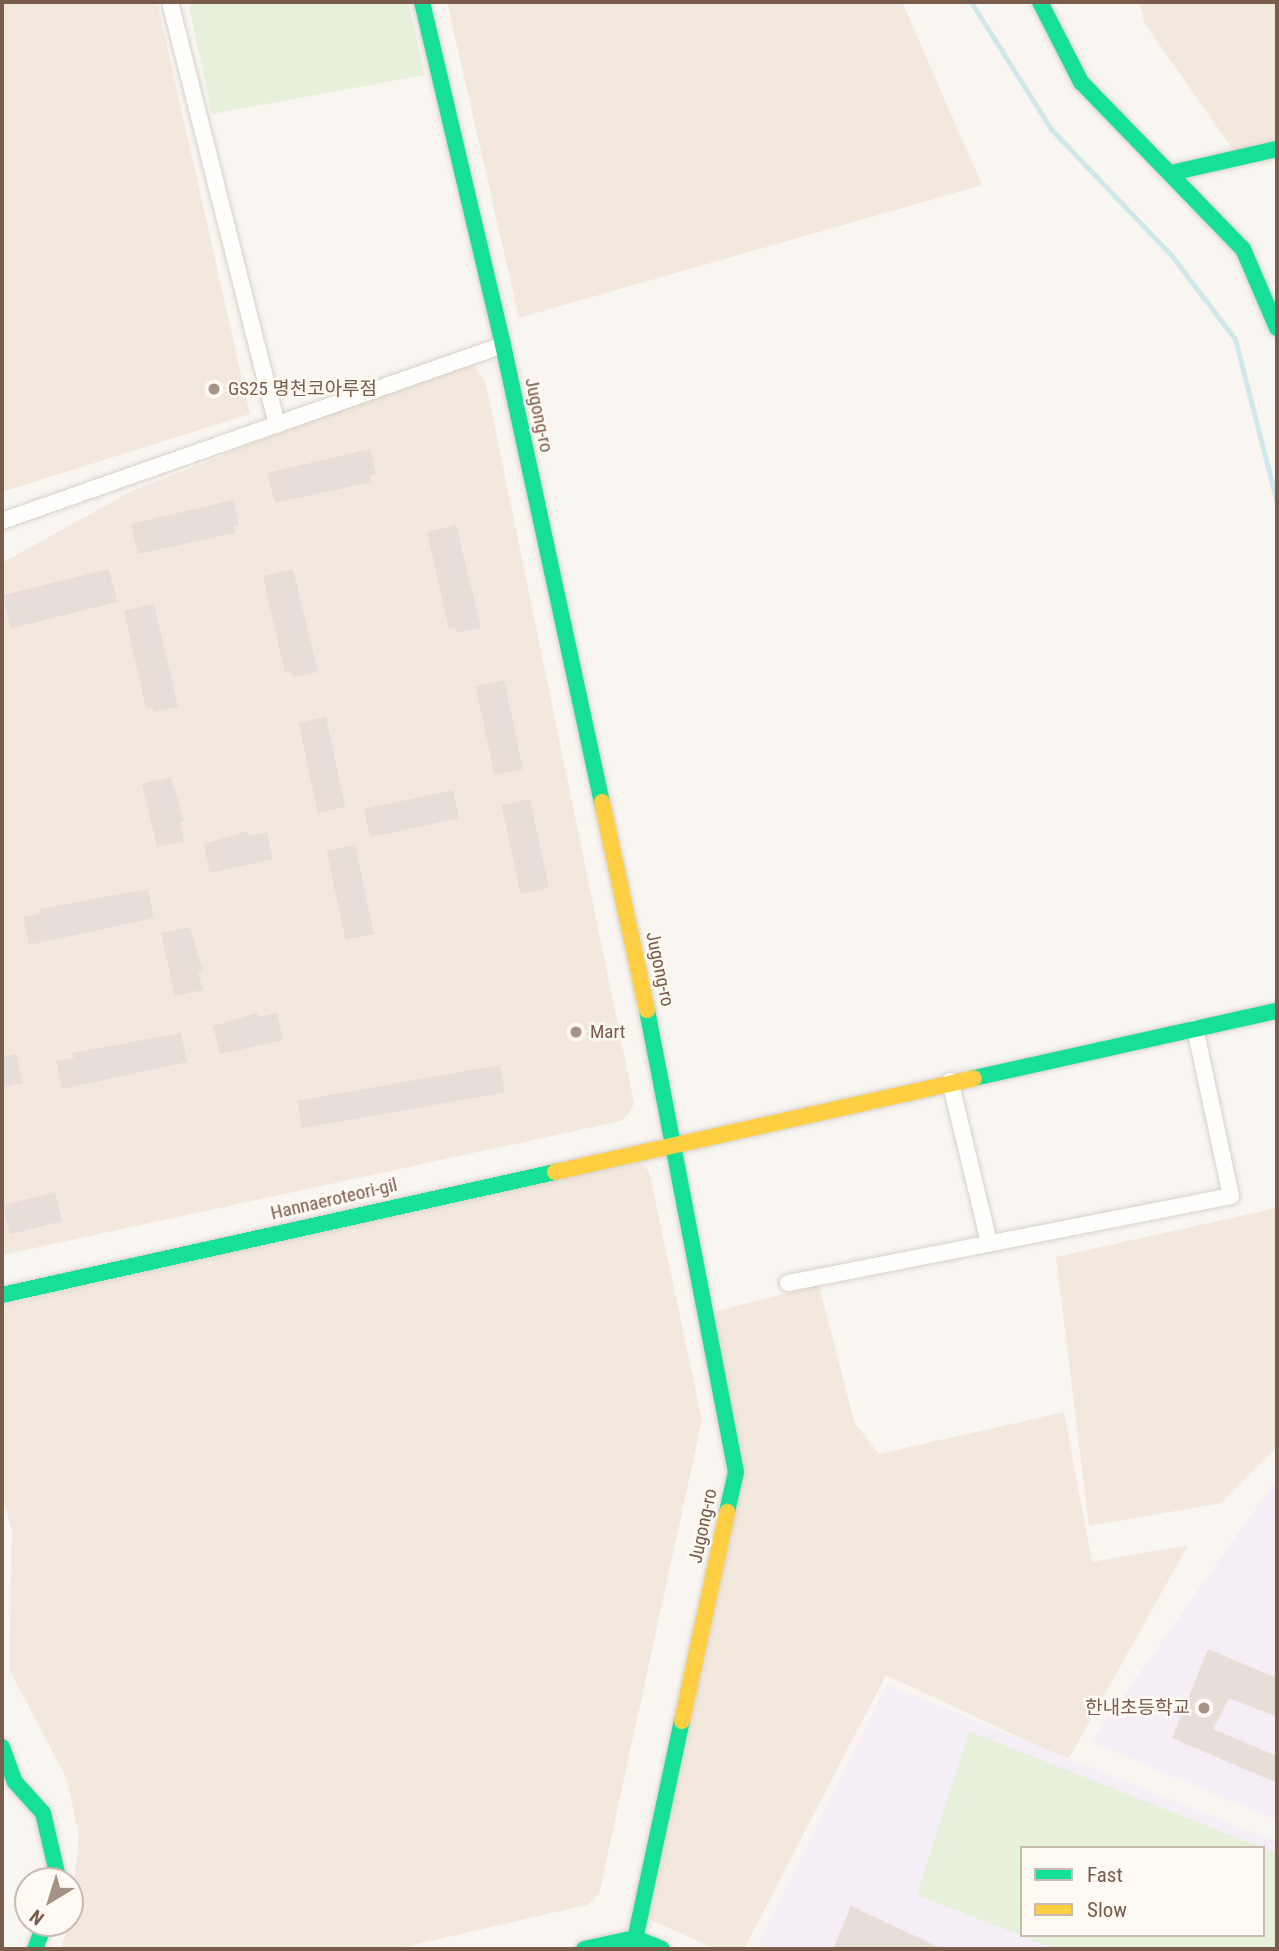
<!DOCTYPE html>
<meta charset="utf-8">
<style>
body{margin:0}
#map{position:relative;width:1279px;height:1951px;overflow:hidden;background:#f9f5f0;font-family:"Roboto Condensed","Noto Sans KR",sans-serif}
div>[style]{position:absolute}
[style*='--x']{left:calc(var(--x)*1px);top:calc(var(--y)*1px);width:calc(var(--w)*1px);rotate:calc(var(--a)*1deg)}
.residential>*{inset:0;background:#f2e8de}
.education>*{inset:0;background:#f6eef6}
.green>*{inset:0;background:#e7f0db}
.stream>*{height:5px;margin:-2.5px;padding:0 2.5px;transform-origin:2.5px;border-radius:2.5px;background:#d0e8ea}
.building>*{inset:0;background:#e6ded7;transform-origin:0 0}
.roads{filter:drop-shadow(0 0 2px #d7d1cb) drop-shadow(0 0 2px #d7d1cb)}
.street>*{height:16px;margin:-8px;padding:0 8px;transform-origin:8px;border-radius:8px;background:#fefefd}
.fast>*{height:16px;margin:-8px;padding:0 8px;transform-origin:8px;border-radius:8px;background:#16e098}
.slow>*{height:16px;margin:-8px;padding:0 8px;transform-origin:8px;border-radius:8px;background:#ffcf43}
.dots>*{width:19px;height:19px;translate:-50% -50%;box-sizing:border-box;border:4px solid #fffaf3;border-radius:50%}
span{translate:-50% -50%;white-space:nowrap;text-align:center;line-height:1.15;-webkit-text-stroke:5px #fffaf3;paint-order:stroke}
.poi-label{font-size:19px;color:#7a5c4d}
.left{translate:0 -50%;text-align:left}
.right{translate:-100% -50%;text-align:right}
.street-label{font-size:19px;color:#7a5c4d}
.frame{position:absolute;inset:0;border:4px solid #7a5c4d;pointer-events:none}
.legend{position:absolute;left:1020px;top:1846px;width:245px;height:91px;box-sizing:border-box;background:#fffaf3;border:2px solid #cabbb1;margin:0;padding:9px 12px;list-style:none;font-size:21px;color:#7a5c4d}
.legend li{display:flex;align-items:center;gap:14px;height:35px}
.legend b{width:35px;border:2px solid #cabbb1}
.north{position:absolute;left:14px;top:1867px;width:70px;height:70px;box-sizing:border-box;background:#fffaf3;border:2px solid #cabbb1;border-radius:50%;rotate:218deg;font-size:19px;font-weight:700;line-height:28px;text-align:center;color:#7a5c4d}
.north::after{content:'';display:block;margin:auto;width:24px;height:32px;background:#a69286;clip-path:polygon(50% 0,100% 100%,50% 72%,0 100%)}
</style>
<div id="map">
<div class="residential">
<i style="clip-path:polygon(2px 2px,157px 2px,250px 414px,2px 492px)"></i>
<i style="clip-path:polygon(447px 2px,902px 2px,982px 185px,519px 318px)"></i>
<i style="clip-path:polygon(1139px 2px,1277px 2px,1277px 141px,1234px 151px,1145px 24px)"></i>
<i style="clip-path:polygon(458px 363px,476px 367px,486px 384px,634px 1103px,630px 1112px,621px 1121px,2px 1255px,2px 563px,132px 491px)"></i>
<i style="clip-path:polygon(625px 1156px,636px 1159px,649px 1171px,702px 1420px,599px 1894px,587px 1905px,395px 1949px,60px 1949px,70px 1923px,79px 1836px,67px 1779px,9px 1669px,12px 1532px,2px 1494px,2px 1306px)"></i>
<i style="clip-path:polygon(1277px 1208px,1277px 1447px,1221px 1503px,1089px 1526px,1056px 1257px)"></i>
<i style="clip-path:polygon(819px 1285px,854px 1422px,879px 1454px,1064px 1412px,1092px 1562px,1188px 1545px,1068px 1760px,886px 1675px,744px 1949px,716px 1949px,635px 1913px,729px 1464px,697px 1316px)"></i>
</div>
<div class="education">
<i style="clip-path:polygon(1277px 1478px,1277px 1820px,1091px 1742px)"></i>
<i style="clip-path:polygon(evenodd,887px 1685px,1277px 1842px,1277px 1949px,756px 1949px,887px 1685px,1022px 1848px,1263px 1848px,1263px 1935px,1022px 1935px,1022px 1848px)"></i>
</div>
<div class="green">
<i style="clip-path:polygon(188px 2px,408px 2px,425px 75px,212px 114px)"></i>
<i style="clip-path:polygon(969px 1731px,1263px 1848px,1022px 1848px,1022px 1935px,1263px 1935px,1263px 1848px,1277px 1854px,1277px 1949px,1055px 1949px,917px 1895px)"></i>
</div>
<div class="stream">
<i style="--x:971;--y:2;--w:150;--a:57.8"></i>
<i style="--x:1051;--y:129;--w:175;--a:46.4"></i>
<i style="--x:1172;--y:256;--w:104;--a:52.8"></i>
<i style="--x:1235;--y:339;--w:168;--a:75.6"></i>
</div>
<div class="building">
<i style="clip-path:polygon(370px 449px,376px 474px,370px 475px,371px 482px,275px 503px,267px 473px)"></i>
<i style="clip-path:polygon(233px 500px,239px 525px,233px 526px,235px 533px,138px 554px,131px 524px)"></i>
<i style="clip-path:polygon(456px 525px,481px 628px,456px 633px,455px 627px,449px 629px,427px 532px)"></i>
<i style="left:109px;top:569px;width:34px;height:110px;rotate:76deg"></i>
<i style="clip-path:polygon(293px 569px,318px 672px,293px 677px,292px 672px,285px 673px,263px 576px)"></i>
<i style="clip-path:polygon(154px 604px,178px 707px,154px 712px,152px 707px,146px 708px,124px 611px)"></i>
<i style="left:504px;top:680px;width:91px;height:29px;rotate:78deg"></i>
<i style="left:326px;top:717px;width:92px;height:28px;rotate:78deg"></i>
<i style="clip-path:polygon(171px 777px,184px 821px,180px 822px,184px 841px,157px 847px,142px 784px)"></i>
<i style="left:453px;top:790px;width:29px;height:91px;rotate:78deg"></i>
<i style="left:530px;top:799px;width:91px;height:29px;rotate:78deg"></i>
<i style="clip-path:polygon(248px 831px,249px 836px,267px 832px,273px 859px,210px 873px,204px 844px)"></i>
<i style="left:355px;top:845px;width:91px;height:29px;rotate:78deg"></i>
<i style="clip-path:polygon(148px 889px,154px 918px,29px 945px,23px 917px,40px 913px,39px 909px)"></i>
<i style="clip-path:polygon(190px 927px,203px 971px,198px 972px,203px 990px,175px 996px,161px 933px)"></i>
<i style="clip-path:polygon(257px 1013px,258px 1017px,277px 1013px,283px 1040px,220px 1054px,213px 1026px)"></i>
<i style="clip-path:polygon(181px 1033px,187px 1062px,62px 1089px,56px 1061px,74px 1058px,72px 1053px)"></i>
<i style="clip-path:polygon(16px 1054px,22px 1083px,2px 1088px,2px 1057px)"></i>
<i style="left:500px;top:1065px;width:28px;height:206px;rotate:80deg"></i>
<i style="left:55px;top:1192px;width:30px;height:54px;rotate:76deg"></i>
<i style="clip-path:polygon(1208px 1649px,1277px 1678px,1277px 1717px,1229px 1698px,1213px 1729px,1277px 1756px,1277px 1783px,1172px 1738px)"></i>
<i style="clip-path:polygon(851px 1906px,943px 1949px,833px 1949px)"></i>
</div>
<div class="roads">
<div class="street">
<i style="--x:170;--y:2;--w:436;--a:75.8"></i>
<i style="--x:2;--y:521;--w:531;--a:-19.36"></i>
<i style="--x:950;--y:1081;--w:166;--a:76.4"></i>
<i style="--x:788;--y:1283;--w:451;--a:-11.1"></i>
<i style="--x:1231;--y:1196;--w:172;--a:-102.1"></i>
</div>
<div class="fast">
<i style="--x:422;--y:2;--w:352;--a:76.7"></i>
<i style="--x:503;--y:345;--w:468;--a:77.8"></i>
<i style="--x:1040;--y:2;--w:90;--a:62.9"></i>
<i style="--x:1081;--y:82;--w:233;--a:45.9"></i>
<i style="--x:1243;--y:249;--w:86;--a:66.7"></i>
<i style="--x:1171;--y:173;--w:109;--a:-12.8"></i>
<i style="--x:647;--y:1010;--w:470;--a:79.1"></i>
<i style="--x:736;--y:1472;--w:41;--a:102.7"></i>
<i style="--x:974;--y:1078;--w:310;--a:-12.5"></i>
<i style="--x:2;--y:1295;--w:567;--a:-12.54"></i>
<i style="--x:2;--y:1747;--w:37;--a:70"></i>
<i style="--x:15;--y:1782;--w:42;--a:47.9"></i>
<i style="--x:43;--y:1813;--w:70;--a:76.8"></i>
<i style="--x:35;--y:1949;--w:28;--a:-69"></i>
<i style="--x:584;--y:1949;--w:52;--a:-12.2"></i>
<i style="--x:635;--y:1938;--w:29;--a:22"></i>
<i style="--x:633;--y:1949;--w:233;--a:-77.9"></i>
</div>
<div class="slow">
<i style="--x:602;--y:802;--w:213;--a:77.8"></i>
<i style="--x:555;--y:1172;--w:429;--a:-12.6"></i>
<i style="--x:682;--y:1721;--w:214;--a:-77.8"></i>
</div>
</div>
<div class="dots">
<i style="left:214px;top:389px;background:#a69286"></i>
<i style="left:576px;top:1032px;background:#a69286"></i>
<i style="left:1204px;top:1708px;background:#a69286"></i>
</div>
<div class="poi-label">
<span class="left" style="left:228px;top:389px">GS25 명천코아루점</span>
<span class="left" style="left:590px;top:1032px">Mart</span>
<span class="right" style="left:1190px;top:1708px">한내초등학교</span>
</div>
<div class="street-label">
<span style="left:539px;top:415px;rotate:78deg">Jugong-ro</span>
<span style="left:660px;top:969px;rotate:78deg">Jugong-ro</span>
<span style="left:334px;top:1199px;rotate:-13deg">Hannaeroteori-gil</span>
<span style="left:703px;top:1526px;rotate:-78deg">Jugong-ro</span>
</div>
<div class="frame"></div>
<ul class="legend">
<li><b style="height:9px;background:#16e098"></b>Fast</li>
<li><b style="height:9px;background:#ffcf43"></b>Slow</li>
</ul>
<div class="north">N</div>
</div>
